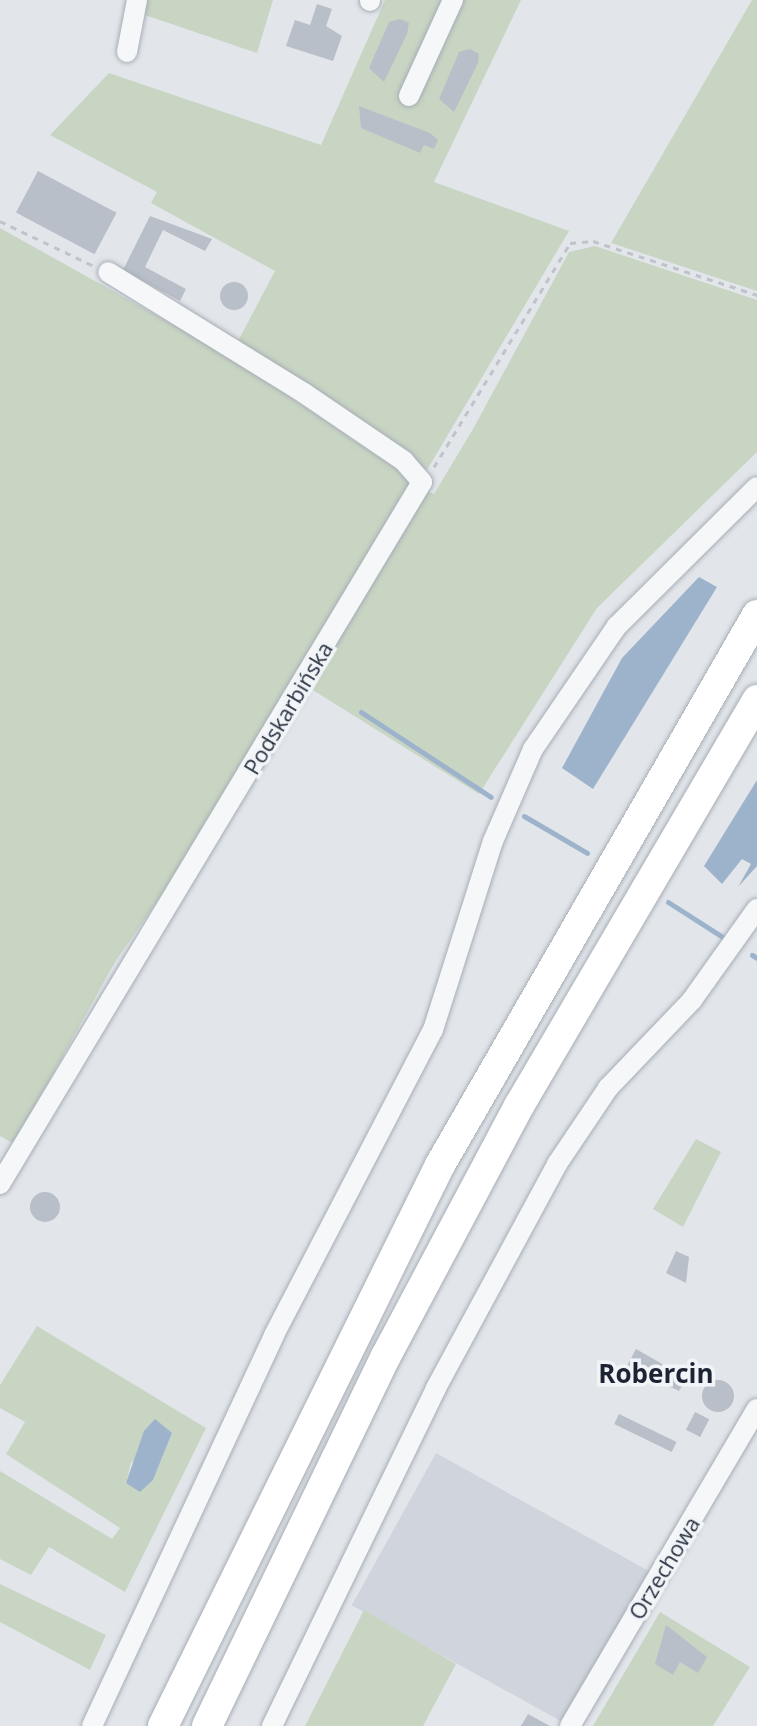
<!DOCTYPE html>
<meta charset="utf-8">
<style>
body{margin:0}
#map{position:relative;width:757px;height:1726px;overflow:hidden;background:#e2e6eb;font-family:"Open Sans",sans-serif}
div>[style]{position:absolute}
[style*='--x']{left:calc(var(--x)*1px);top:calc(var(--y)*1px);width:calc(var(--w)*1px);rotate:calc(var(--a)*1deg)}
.built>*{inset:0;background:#d0d5dd;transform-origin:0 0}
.green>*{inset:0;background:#c8d5c3}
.water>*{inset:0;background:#9db3cb}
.stream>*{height:5px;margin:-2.5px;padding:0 2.5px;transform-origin:2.5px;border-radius:2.5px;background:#9db3cb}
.building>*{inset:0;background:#b9bfc8;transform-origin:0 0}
.round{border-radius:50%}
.path>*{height:3px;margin-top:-1.5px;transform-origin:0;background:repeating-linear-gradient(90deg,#c0c4ca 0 6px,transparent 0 12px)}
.roads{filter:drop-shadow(0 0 2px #a7adb5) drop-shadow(0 0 2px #a7adb5)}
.minor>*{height:20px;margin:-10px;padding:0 10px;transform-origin:10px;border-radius:10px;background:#f5f7f9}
.highway>*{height:30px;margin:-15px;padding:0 15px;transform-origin:15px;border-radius:15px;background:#fff}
span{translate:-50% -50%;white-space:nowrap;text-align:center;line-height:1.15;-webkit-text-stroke:7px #f2f5f8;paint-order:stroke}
.street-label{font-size:22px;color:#2a3343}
.quarter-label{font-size:26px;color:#1c2434;font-weight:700}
</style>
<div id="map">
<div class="built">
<i style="left:436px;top:1453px;width:247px;height:174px;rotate:29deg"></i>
</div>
<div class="green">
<i style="clip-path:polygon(144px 0,273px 0,257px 53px,142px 14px)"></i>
<i style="clip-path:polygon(385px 0,521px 0,434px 182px,569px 231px,427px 470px,236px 345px,275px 271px,151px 203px,157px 192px,50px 135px,109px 73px,321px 145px)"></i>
<i style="clip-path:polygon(752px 0,757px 0,757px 291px,611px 243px)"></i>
<i style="clip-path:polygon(0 228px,231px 357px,409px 477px,413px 488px,197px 844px,115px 962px,14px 1144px,0 1136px)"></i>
<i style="clip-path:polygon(595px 246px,757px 300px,757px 452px,597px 608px,479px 794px,308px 687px,424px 490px,434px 494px,473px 429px,569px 252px)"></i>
<i style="clip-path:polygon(696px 1139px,721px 1152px,683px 1227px,653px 1209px)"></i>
<i style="clip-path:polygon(evenodd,37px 1326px,206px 1428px,125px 1592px,49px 1547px,31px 1575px,0 1559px,0 1471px,112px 1539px,120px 1528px,6px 1454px,25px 1422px,0 1408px,0 1385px,37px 1326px,172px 1433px,153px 1480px,126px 1484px,131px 1463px,172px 1433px)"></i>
<i style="clip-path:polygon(0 1584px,106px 1635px,90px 1670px,0 1622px)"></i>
<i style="clip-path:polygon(364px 1610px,456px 1664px,423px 1726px,305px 1726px)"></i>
<i style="clip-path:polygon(660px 1612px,750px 1667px,713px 1726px,593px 1726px)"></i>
</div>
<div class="water">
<i style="clip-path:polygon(699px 577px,717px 587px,593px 789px,562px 768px,622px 658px)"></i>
<i style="clip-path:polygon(757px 780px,757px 866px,738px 887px,751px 864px,742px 859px,722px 884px,704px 866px)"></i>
<i style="clip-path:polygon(155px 1419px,172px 1433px,153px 1480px,140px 1492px,126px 1483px,144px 1431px)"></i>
</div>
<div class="stream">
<i style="--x:361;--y:712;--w:155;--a:33.2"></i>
<i style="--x:524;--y:816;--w:73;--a:30.4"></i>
<i style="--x:668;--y:902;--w:67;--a:32.7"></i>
<i style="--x:752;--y:955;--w:6;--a:31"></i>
</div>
<div class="building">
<i style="clip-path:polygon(317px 4px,332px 9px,326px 26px,342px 36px,333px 61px,286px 46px,295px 20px,310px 25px)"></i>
<i style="clip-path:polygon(400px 19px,409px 23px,407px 34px,384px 82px,369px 68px,389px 22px)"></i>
<i style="clip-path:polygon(470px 49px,479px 54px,478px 63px,454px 112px,439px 99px,459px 52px)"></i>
<i style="clip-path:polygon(359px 106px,430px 133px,438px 140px,434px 149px,424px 145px,420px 153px,361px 128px)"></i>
<i style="left:38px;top:171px;width:89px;height:47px;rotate:28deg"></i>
<i style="clip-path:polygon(150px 216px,212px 239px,205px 251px,163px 230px,145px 267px,186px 289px,180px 301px,123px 270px)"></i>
<i class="round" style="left:220px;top:282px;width:28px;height:28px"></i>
<i class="round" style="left:30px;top:1192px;width:30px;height:30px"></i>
<i style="clip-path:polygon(676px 1251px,689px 1257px,686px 1283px,666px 1273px)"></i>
<i style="clip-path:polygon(636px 1349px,687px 1378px,679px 1391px,627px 1366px)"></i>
<i class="round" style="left:702px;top:1380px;width:32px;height:32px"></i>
<i style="left:695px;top:1412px;width:16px;height:20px;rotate:27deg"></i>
<i style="left:619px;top:1414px;width:64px;height:11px;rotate:26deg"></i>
<i style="clip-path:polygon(666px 1625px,707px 1657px,698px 1673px,680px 1662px,673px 1675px,655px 1664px)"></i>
<i style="clip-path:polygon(528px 1714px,550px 1726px,521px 1726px)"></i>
</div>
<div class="path">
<i style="--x:0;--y:221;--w:104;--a:25.6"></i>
<i style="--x:434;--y:467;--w:262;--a:-58.7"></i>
<i style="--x:570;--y:243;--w:23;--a:-5"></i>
<i style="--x:593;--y:241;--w:173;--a:18.2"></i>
</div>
<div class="roads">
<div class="minor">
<i style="--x:370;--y:1;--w:1;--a:-90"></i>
<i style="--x:127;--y:52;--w:53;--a:-79.1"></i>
<i style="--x:409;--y:96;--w:106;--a:-65.4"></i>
<i style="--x:0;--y:1184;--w:819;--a:-58.99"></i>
<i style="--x:422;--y:482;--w:28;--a:-131"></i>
<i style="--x:404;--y:461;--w:121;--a:-145.8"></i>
<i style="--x:304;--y:393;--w:230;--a:-148.3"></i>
<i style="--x:92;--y:1726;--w:431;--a:-65"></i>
<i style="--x:274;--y:1335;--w:344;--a:-62.5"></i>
<i style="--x:433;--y:1030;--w:198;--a:-72.4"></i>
<i style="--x:493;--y:841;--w:100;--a:-66.5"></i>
<i style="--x:533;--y:749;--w:149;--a:-55.7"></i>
<i style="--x:617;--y:626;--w:197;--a:-44.8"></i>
<i style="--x:272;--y:1726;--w:376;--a:-64.1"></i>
<i style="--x:436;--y:1388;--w:255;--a:-61.6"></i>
<i style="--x:557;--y:1164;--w:92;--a:-56.1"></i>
<i style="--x:608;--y:1088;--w:122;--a:-46.3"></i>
<i style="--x:692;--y:1000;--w:112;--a:-54.5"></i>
<i style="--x:570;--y:1726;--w:368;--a:-59.5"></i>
</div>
<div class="highway">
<i style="--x:163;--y:1726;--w:626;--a:-63.72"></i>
<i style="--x:440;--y:1165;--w:635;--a:-60.04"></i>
<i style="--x:207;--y:1726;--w:411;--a:-64.2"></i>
<i style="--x:386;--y:1356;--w:283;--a:-62"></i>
<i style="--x:519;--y:1106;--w:471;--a:-59.6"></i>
</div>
</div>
<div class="street-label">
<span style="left:288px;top:708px;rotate:-59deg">Podskarbińska</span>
<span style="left:664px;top:1568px;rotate:-59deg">Orzechowa</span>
</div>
<div class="quarter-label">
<span style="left:656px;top:1374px">Robercin</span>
</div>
</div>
